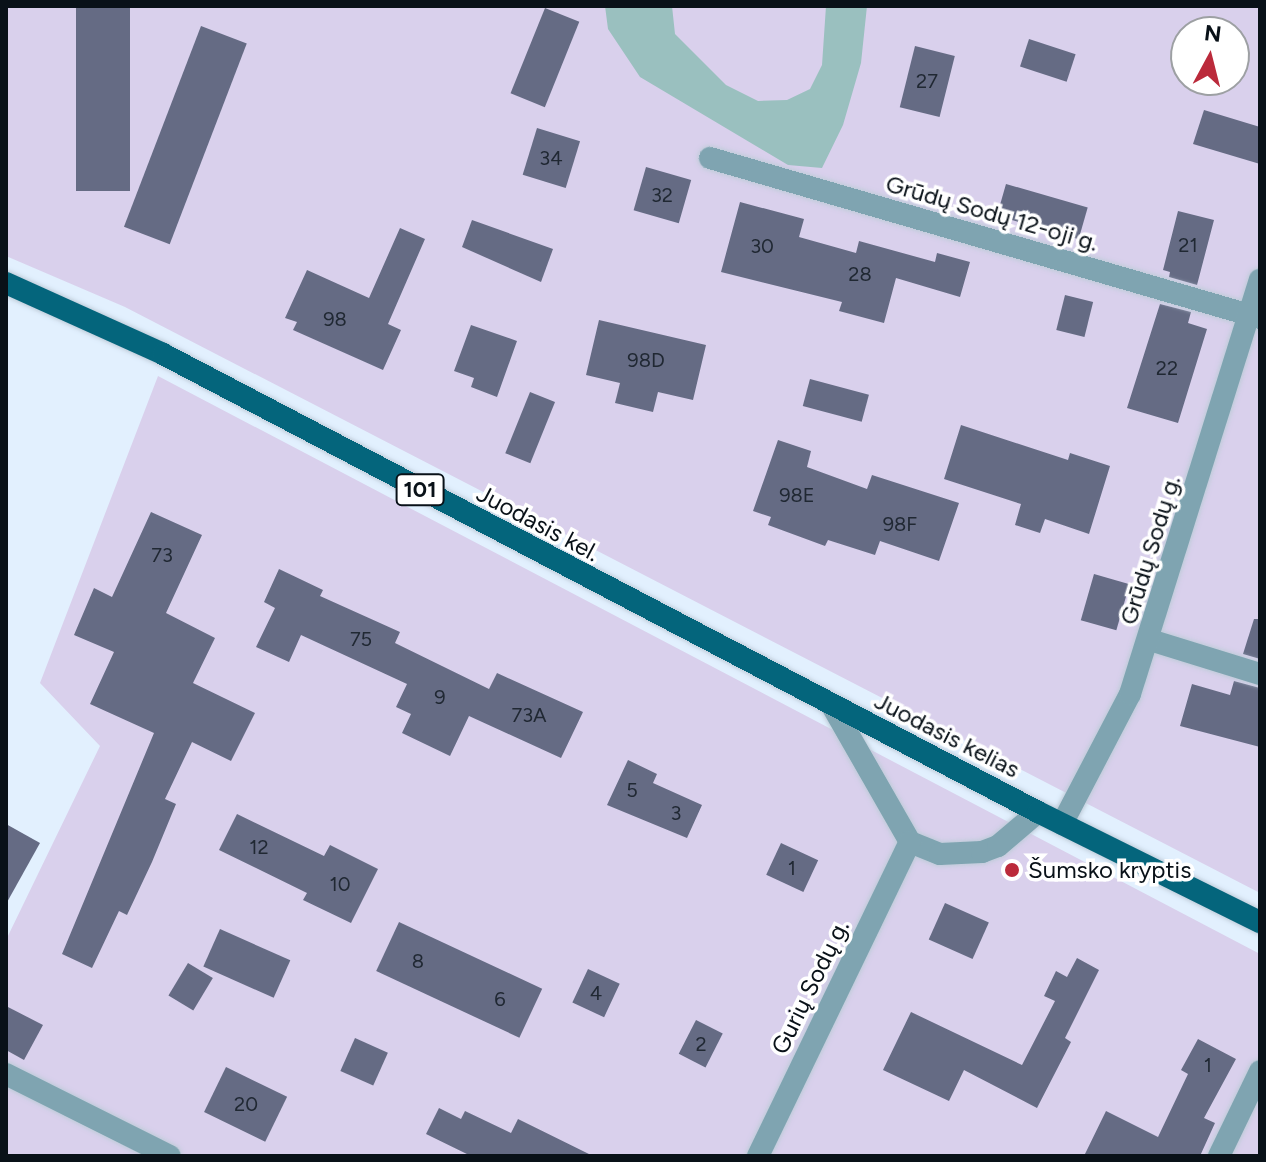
<!DOCTYPE html>
<meta charset="utf-8">
<style>
body{margin:0}
#map{position:relative;width:1266px;height:1162px;overflow:hidden;background:#e2f0fe;font-family:Figtree,sans-serif}
div>[style]{position:absolute}
[style*='--x']{left:calc(var(--x)*1px);top:calc(var(--y)*1px);width:calc(var(--w)*1px);rotate:calc(var(--a)*1deg)}
.green>*{inset:0;background:#d9d0ec}
.water>*{inset:0;background:#9ac0bf}
.building>*{inset:0;background:#656b84;transform-origin:0 0}
.roads{filter:drop-shadow(0 0 2px #bfccd9) drop-shadow(0 0 2px #bfccd9)}
.minor>*{height:22px;margin:-11px;padding:0 11px;transform-origin:11px;border-radius:11px;background:#7fa4b1}
.primary>*{height:22px;margin:-11px;padding:0 11px;transform-origin:11px;border-radius:11px;background:#04657c}
.dots>*{width:22px;height:22px;translate:-50% -50%;box-sizing:border-box;border:4px solid #fff;border-radius:50%}
span{translate:-50% -50%;white-space:nowrap;text-align:center;line-height:1.15;-webkit-text-stroke:7px #fff;paint-order:stroke}
.number-label{font-size:20px;color:#202833}
.number-label span{-webkit-text-stroke-width:0}
.shield-label span{padding:2px 6px;background:#fff;border:2px solid;border-radius:6px;-webkit-text-stroke-width:0}
.shield-label{font-size:22px;color:#091118;font-weight:700}
.street-label{font-size:24px;color:#091118}
.poi-label{font-size:24px;color:#091118}
.left{translate:0 -50%;text-align:left}
.frame{position:absolute;inset:0;border:8px solid #091118;pointer-events:none}
.north{position:absolute;left:1170px;top:16px;width:80px;height:80px;box-sizing:border-box;background:#fff;border:2px solid #9da0a3;border-radius:50%;rotate:7deg;font-size:22px;font-weight:700;line-height:32px;text-align:center;color:#091118}
.north::after{content:'';display:block;margin:auto;width:28px;height:36px;background:#bb2a3b;clip-path:polygon(50% 0,100% 100%,50% 72%,0 100%)}
</style>
<div id="map">
<div class="green">
<i style="clip-path:polygon(evenodd,6px 6px,1260px 6px,1260px 893px,125px 307px,6px 256px,6px 6px,1186px 32px,1234px 32px,1234px 80px,1186px 80px,1186px 32px)"></i>
<i style="clip-path:polygon(158px 376px,1260px 954px,1260px 1156px,6px 1156px,6px 940px,100px 746px,40px 683px)"></i>
</div>
<div class="water">
<i style="clip-path:polygon(605px 6px,672px 6px,675px 34px,726px 85px,758px 101px,787px 100px,810px 89px,822px 65px,826px 6px,867px 6px,861px 63px,843px 125px,822px 168px,788px 165px,640px 77px,608px 29px)"></i>
</div>
<div class="building">
<i style="left:76px;top:6px;width:54px;height:185px"></i>
<i style="left:545px;top:8px;width:37px;height:92px;rotate:22deg"></i>
<i style="left:201px;top:26px;width:49px;height:215px;rotate:21deg"></i>
<i style="left:1029px;top:39px;width:49px;height:29px;rotate:18deg"></i>
<i style="left:915px;top:46px;width:41px;height:63px;rotate:14deg"></i>
<i style="clip-path:polygon(1204px 110px,1260px 127px,1260px 164px,1193px 144px)"></i>
<i style="left:537px;top:128px;width:45px;height:49px;rotate:17deg"></i>
<i style="left:646px;top:167px;width:47px;height:45px;rotate:16deg"></i>
<i style="left:1006px;top:184px;width:85px;height:33px;rotate:16deg"></i>
<i style="clip-path:polygon(740px 202px,804px 219px,799px 237px,856px 253px,859px 241px,935px 262px,937px 253px,970px 262px,960px 297px,896px 278px,884px 323px,839px 311px,842px 302px,721px 272px)"></i>
<i style="clip-path:polygon(1178px 211px,1214px 220px,1197px 285px,1169px 277px,1170px 272px,1163px 270px)"></i>
<i style="clip-path:polygon(472px 220px,553px 249px,541px 282px,462px 247px)"></i>
<i style="clip-path:polygon(400px 228px,425px 239px,388px 324px,401px 330px,383px 370px,293px 330px,297px 322px,285px 318px,307px 270px,369px 298px)"></i>
<i style="left:1065px;top:295px;width:29px;height:36px;rotate:14deg"></i>
<i style="clip-path:polygon(1160px 304px,1191px 312px,1188px 323px,1207px 329px,1178px 423px,1127px 408px)"></i>
<i style="clip-path:polygon(599px 320px,706px 345px,693px 400px,658px 392px,653px 412px,615px 403px,620px 383px,586px 375px)"></i>
<i style="clip-path:polygon(471px 325px,517px 341px,497px 397px,471px 387px,474px 378px,454px 371px)"></i>
<i style="left:810px;top:379px;width:61px;height:28px;rotate:15deg"></i>
<i style="left:530px;top:392px;width:27px;height:66px;rotate:22deg"></i>
<i style="clip-path:polygon(961px 425px,1068px 460px,1070px 453px,1110px 466px,1089px 534px,1045px 519px,1040px 533px,1015px 525px,1021px 504px,944px 479px)"></i>
<i style="clip-path:polygon(778px 440px,811px 451px,807px 467px,867px 489px,872px 475px,959px 503px,939px 561px,880px 541px,875px 555px,828px 540px,825px 546px,768px 525px,771px 517px,753px 511px)"></i>
<i style="clip-path:polygon(151px 512px,202px 535px,166px 613px,215px 638px,193px 683px,255px 713px,231px 761px,192px 742px,165px 799px,176px 804px,152px 862px,127px 915px,119px 911px,92px 968px,62px 954px,154px 733px,90px 704px,114px 652px,74px 635px,94px 588px,112px 597px)"></i>
<i style="clip-path:polygon(279px 569px,323px 590px,320px 596px,400px 632px,395px 643px,489px 689px,497px 673px,583px 712px,561px 758px,469px 716px,450px 756px,402px 733px,411px 714px,396px 707px,407px 684px,301px 635px,289px 662px,256px 647px,275px 608px,264px 602px)"></i>
<i style="left:1094px;top:574px;width:37px;height:48px;rotate:16deg"></i>
<i style="clip-path:polygon(1254px 619px,1260px 619px,1260px 659px,1243px 654px)"></i>
<i style="clip-path:polygon(1234px 681px,1260px 688px,1260px 747px,1180px 726px,1192px 684px,1230px 695px)"></i>
<i style="clip-path:polygon(628px 760px,657px 774px,653px 783px,702px 805px,687px 838px,607px 805px)"></i>
<i style="clip-path:polygon(237px 814px,324px 856px,330px 845px,378px 869px,351px 923px,303px 900px,307px 893px,219px 850px)"></i>
<i style="clip-path:polygon(6px 824px,40px 843px,6px 904px)"></i>
<i style="left:781px;top:843px;width:41px;height:35px;rotate:25deg"></i>
<i style="left:945px;top:903px;width:48px;height:40px;rotate:24deg"></i>
<i style="left:399px;top:922px;width:158px;height:54px;rotate:25deg"></i>
<i style="left:220px;top:929px;width:77px;height:41px;rotate:24deg"></i>
<i style="clip-path:polygon(1077px 958px,1099px 970px,1065px 1038px,1071px 1042px,1037px 1108px,964px 1070px,949px 1101px,883px 1070px,911px 1012px,1022px 1065px,1055px 1001px,1044px 996px,1056px 971px,1067px 977px)"></i>
<i style="left:188px;top:963px;width:29px;height:38px;rotate:31deg"></i>
<i style="left:588px;top:969px;width:35px;height:37px;rotate:25deg"></i>
<i style="clip-path:polygon(6px 1006px,43px 1025px,24px 1060px,6px 1050px)"></i>
<i style="left:696px;top:1020px;width:30px;height:38px;rotate:27deg"></i>
<i style="left:355px;top:1038px;width:36px;height:36px;rotate:24deg"></i>
<i style="clip-path:polygon(1198px 1039px,1236px 1059px,1204px 1118px,1215px 1123px,1200px 1156px,1084px 1156px,1106px 1111px,1158px 1137px,1188px 1074px,1181px 1070px)"></i>
<i style="left:226px;top:1067px;width:68px;height:50px;rotate:26deg"></i>
<i style="clip-path:polygon(439px 1108px,461px 1119px,465px 1111px,511px 1133px,518px 1119px,593px 1156px,471px 1156px,426px 1134px)"></i>
</div>
<div class="roads">
<div class="minor">
<i style="--x:710;--y:158;--w:573;--a:16.22"></i>
<i style="--x:1150;--y:640;--w:115;--a:17.2"></i>
<i style="--x:831;--y:704;--w:159;--a:60.2"></i>
<i style="--x:910;--y:842;--w:32;--a:22"></i>
<i style="--x:940;--y:854;--w:42;--a:-2.7"></i>
<i style="--x:982;--y:852;--w:17;--a:-21"></i>
<i style="--x:998;--y:846;--w:52;--a:-40.4"></i>
<i style="--x:1062;--y:824;--w:147;--a:-62.4"></i>
<i style="--x:1130;--y:694;--w:434;--a:-72.6"></i>
<i style="--x:6;--y:1074;--w:183;--a:26.6"></i>
<i style="--x:758;--y:1156;--w:349;--a:-64.2"></i>
<i style="--x:1219;--y:1156;--w:94;--a:-64.2"></i>
</div>
<div class="primary">
<i style="--x:6;--y:283;--w:172;--a:24.3"></i>
<i style="--x:163;--y:354;--w:988;--a:27.63"></i>
<i style="--x:1038;--y:812;--w:248;--a:26.4"></i>
</div>
</div>
<div class="dots">
<i style="left:1012px;top:870px;background:#bb2a3b"></i>
</div>
<div class="number-label">
<span style="left:927px;top:81px">27</span>
<span style="left:551px;top:158px">34</span>
<span style="left:662px;top:195px">32</span>
<span style="left:1188px;top:245px">21</span>
<span style="left:762px;top:246px">30</span>
<span style="left:860px;top:274px">28</span>
<span style="left:335px;top:319px">98</span>
<span style="left:646px;top:360px">98D</span>
<span style="left:1167px;top:368px">22</span>
<span style="left:797px;top:495px">98E</span>
<span style="left:900px;top:524px">98F</span>
<span style="left:162px;top:555px">73</span>
<span style="left:361px;top:639px">75</span>
<span style="left:440px;top:697px">9</span>
<span style="left:529px;top:715px">73A</span>
<span style="left:632px;top:790px">5</span>
<span style="left:676px;top:813px">3</span>
<span style="left:259px;top:847px">12</span>
<span style="left:792px;top:868px">1</span>
<span style="left:340px;top:884px">10</span>
<span style="left:418px;top:961px">8</span>
<span style="left:596px;top:993px">4</span>
<span style="left:500px;top:999px">6</span>
<span style="left:701px;top:1044px">2</span>
<span style="left:1208px;top:1065px">1</span>
<span style="left:246px;top:1104px">20</span>
</div>
<div class="shield-label">
<span style="left:420px;top:490px">101</span>
</div>
<div class="street-label">
<span style="left:992px;top:213px;rotate:16deg">Grūdų Sodų 12-oji g.</span>
<span style="left:538px;top:523px;rotate:28deg">Juodasis kel.</span>
<span style="left:1150px;top:550px;rotate:-73deg">Grūdų Sodų g.</span>
<span style="left:947px;top:735px;rotate:27deg">Juodasis kelias</span>
<span style="left:810px;top:987px;rotate:-64deg">Gurių Sodų g.</span>
</div>
<div class="poi-label">
<span class="left" style="left:1028px;top:870px">Šumsko kryptis</span>
</div>
<div class="frame"></div>
<div class="north">N</div>
</div>
